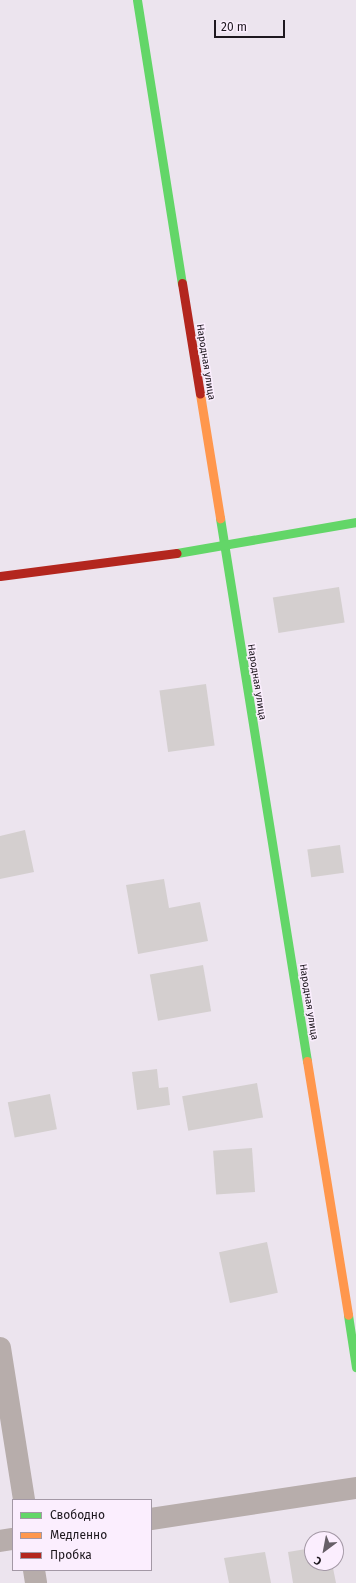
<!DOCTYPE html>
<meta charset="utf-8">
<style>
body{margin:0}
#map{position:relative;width:356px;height:1583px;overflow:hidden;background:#ece4ee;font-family:"Fira Sans",sans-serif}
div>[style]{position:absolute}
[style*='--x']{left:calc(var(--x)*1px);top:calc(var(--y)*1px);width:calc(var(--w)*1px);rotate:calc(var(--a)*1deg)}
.building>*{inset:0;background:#d4cfcf;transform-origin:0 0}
.street>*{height:22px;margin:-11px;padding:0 11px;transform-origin:11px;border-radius:11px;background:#b7adab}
.fast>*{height:9px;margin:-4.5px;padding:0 4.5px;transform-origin:4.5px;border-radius:4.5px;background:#63d668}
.slow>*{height:9px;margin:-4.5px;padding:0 4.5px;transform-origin:4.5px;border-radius:4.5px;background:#ff974d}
.jam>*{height:9px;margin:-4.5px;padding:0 4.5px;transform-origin:4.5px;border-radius:4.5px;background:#b3261e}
span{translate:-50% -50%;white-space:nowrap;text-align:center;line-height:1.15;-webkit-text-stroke:3px #fbeefe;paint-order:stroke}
.street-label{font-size:10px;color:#1e181f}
.legend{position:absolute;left:12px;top:1499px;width:140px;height:72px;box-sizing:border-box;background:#fbeefe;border:1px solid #a398a5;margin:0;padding:5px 7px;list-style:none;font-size:12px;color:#1e181f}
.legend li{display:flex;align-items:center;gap:8px;height:20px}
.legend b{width:20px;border:1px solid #a398a5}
.north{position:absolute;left:304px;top:1531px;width:40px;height:40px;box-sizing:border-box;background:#fbeefe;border:1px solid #a398a5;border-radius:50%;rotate:212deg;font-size:11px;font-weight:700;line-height:16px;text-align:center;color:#1e181f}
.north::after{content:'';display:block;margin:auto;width:14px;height:18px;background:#665f67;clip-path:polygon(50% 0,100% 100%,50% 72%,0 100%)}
.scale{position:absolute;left:214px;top:20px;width:71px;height:18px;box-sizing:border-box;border:2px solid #1e181f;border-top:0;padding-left:5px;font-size:12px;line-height:14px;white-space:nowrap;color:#1e181f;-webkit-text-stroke:3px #fbeefe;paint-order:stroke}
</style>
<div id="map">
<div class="building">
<i style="left:339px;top:587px;width:36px;height:67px;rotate:81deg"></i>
<i style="left:206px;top:684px;width:62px;height:47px;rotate:82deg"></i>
<i style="clip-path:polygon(25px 830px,34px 872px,0 879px,0 836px)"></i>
<i style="left:340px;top:845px;width:28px;height:33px;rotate:82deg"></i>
<i style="clip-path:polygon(164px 879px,169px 908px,200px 902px,208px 941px,138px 954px,126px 885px)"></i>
<i style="left:203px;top:965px;width:47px;height:54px;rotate:80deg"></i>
<i style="clip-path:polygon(157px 1069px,159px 1088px,168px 1087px,170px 1105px,137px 1110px,132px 1072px)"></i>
<i style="left:257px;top:1083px;width:35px;height:76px;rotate:80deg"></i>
<i style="left:50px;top:1094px;width:36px;height:43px;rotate:79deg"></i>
<i style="left:252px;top:1148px;width:44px;height:39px;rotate:86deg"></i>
<i style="left:267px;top:1242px;width:52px;height:49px;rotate:78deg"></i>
<i style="clip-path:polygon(312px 1548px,312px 1563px,332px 1563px,336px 1583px,293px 1583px,288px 1552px)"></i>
<i style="clip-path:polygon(265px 1552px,271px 1583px,229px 1583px,224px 1558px)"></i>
</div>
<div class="street">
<i style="--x:0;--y:1348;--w:154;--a:81"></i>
<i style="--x:151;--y:1519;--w:207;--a:-8.6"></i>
<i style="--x:0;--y:1541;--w:13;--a:-9"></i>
<i style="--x:34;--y:1570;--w:13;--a:81"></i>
</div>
<div class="fast">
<i style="--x:137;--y:0;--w:287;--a:81"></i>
<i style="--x:220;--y:518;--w:550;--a:80.9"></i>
<i style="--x:177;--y:553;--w:182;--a:-9.8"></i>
<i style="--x:348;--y:1315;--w:53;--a:81.3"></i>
</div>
<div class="slow">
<i style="--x:200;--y:394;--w:126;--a:80.8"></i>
<i style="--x:307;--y:1061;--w:257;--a:80.8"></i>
</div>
<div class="jam">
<i style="--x:182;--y:283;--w:112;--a:80.8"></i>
<i style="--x:0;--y:576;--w:178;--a:-7.4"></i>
</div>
<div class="street-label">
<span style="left:205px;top:362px;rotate:81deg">Народная улица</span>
<span style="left:256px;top:682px;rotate:81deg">Народная улица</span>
<span style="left:308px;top:1002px;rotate:81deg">Народная улица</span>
</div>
<ul class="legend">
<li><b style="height:5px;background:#63d668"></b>Свободно</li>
<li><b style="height:5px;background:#ff974d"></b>Медленно</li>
<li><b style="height:5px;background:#b3261e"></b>Пробка</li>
</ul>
<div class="north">С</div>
<div class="scale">20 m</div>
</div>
